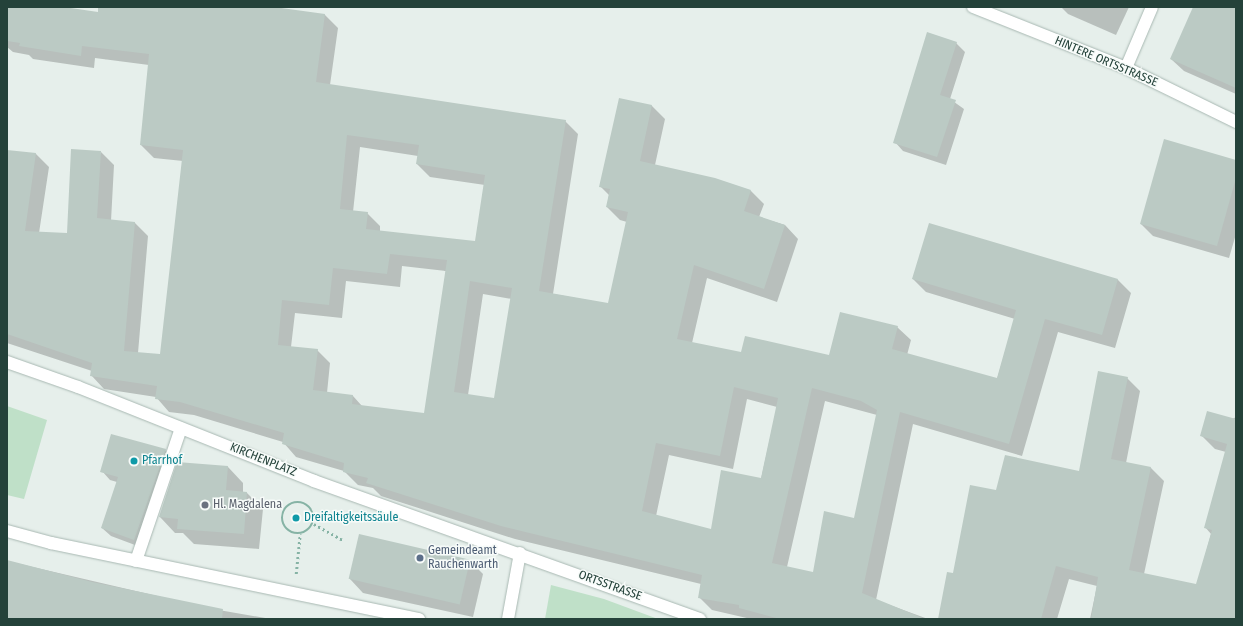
<!DOCTYPE html>
<meta charset="utf-8">
<style>
body{margin:0}
#map{position:relative;width:1243px;height:626px;overflow:hidden;background:#e6efeb;font-family:"Fira Sans Condensed",sans-serif}
div>[style]{position:absolute}
[style*='--x']{left:calc(var(--x)*1px);top:calc(var(--y)*1px);width:calc(var(--w)*1px);rotate:calc(var(--a)*1deg)}
.green>*{inset:0;background:#bfe0c8}
.shadow>*{inset:0;background:#0003}
.building>*{inset:0;background:#bbcac4;transform-origin:0 0}
.path>*{height:2.5px;margin-top:-1.25px;transform-origin:0;background:repeating-linear-gradient(90deg,#86b3a5 0 2px,transparent 0 5px)}
.path>.ring{margin:-1.25px;padding:0;box-sizing:content-box;background:none;border:2.5px solid #86b3a5;border-radius:50%}
.roads{filter:drop-shadow(0 0 1px #a8b8b2) drop-shadow(0 0 1px #a8b8b2)}
.street>*{height:12px;margin:-6px;padding:0 6px;transform-origin:6px;border-radius:6px;background:#fff}
.dots>*{width:11px;height:11px;translate:-50% -50%;box-sizing:border-box;border:2px solid #f7fbf9;border-radius:50%}
span{translate:-50% -50%;white-space:nowrap;text-align:center;line-height:1.15;-webkit-text-stroke:3px #f7fbf9;paint-order:stroke}
.street-label{font-size:12px;color:#24423a}
.culture-label{font-size:12px;color:#0d838f}
.left{translate:0 -50%;text-align:left}
.worship-label{font-size:12px;color:#5b616d}
.service-label{font-size:12px;color:#4e5e75}
.frame{position:absolute;inset:0;border:8px solid #24423a;pointer-events:none}
</style>
<div id="map">
<div class="green">
<i style="clip-path:polygon(7px 406px,47px 420px,24px 499px,7px 495px)"></i>
<i style="clip-path:polygon(551px 585px,604px 599px,658px 619px,545px 619px)"></i>
</div>
<div class="shadow">
<i style="clip-path:polygon(evenodd,7px 7px,57px 7px,98px 13px,99px 7px,269px 7px,325px 15px,338px 28px,330px 85px,565px 121px,578px 134px,553px 294px,609px 304px,627px 222px,620px 220px,607px 207px,609px 195px,600px 186px,620px 99px,652px 106px,665px 119px,655px 165px,751px 191px,764px 204px,759px 217px,785px 225px,798px 239px,777px 302px,707px 278px,692px 343px,742px 353px,829px 356px,897px 327px,911px 340px,907px 355px,997px 379px,1015px 319px,926px 292px,913px 279px,1118px 280px,1131px 293px,1115px 348px,1058px 332px,1022px 456px,913px 424px,876px 600px,928px 619px,751px 619px,712px 610px,699px 597px,701px 584px,515px 539px,381px 496px,373px 488px,358px 485px,344px 471px,296px 457px,283px 442px,194px 415px,169px 412px,156px 397px,104px 389px,91px 375px,92px 371px,7px 343px,7px 156px,36px 154px,49px 167px,39px 233px,68px 234px,101px 152px,114px 165px,111px 221px,135px 223px,148px 236px,138px 353px,161px 355px,183px 161px,154px 158px,141px 145px,149px 65px,95px 58px,94px 68px,33px 59px,29px 55px,13px 52px,7px 47px,7px 7px,360px 147px,418px 156px,417px 164px,430px 177px,485px 185px,476px 242px,380px 232px,380px 226px,367px 213px,353px 212px,360px 147px,7px 7px,402px 266px,446px 271px,425px 415px,362px 406px,353px 396px,327px 393px,330px 363px,317px 350px,291px 347px,295px 313px,342px 318px,346px 281px,400px 287px,402px 266px,7px 7px,483px 294px,512px 299px,495px 400px,468px 395px,483px 294px,7px 7px,747px 399px,777px 407px,761px 479px,711px 530px,656px 516px,669px 455px,733px 469px,747px 399px,7px 7px,825px 401px,877px 415px,855px 519px,813px 574px,787px 567px,825px 401px)"></i>
<i style="clip-path:polygon(1061px 7px,1129px 7px,1116px 35px,1068px 14px)"></i>
<i style="clip-path:polygon(1195px 7px,1236px 7px,1236px 94px,1184px 71px,1171px 59px)"></i>
<i style="clip-path:polygon(956px 43px,965px 52px,950px 99px,964px 109px,946px 165px,903px 151px,895px 142px)"></i>
<i style="clip-path:polygon(1236px 161px,1236px 234px,1229px 258px,1153px 236px,1141px 224px)"></i>
<i style="clip-path:polygon(1127px 378px,1140px 391px,1126px 463px,1151px 468px,1164px 481px,1144px 574px,1197px 585px,1211px 534px,1205px 527px,1226px 452px,1215px 449px,1202px 436px,1236px 417px,1236px 619px,1090px 619px,1097px 586px,1069px 579px,1057px 619px,939px 619px,953px 574px,997px 491px,1080px 472px)"></i>
<i style="clip-path:polygon(165px 450px,174px 459px,143px 548px,111px 536px,102px 528px,117px 482px,110px 480px,102px 471px)"></i>
<i style="clip-path:polygon(178px 464px,228px 467px,243px 483px,243px 493px,247px 493px,263px 509px,259px 549px,194px 544px,183px 533px,175px 533px,160px 517px)"></i>
<i style="clip-path:polygon(469px 560px,483px 574px,473px 617px,363px 593px,350px 579px)"></i>
<i style="clip-path:polygon(7px 561px,213px 609px,271px 619px,7px 619px)"></i>
</div>
<div class="building">
<i style="clip-path:polygon(evenodd,7px 7px,64px 7px,98px 12px,98px 7px,274px 7px,325px 14px,316px 82px,566px 120px,539px 291px,608px 303px,628px 212px,606px 207px,610px 189px,599px 187px,619px 98px,652px 105px,640px 161px,715px 178px,751px 190px,744px 211px,785px 225px,764px 289px,694px 265px,677px 339px,741px 352px,745px 336px,829px 355px,840px 312px,898px 326px,892px 349px,997px 378px,1016px 310px,912px 279px,929px 223px,1118px 279px,1102px 335px,1045px 319px,1009px 444px,900px 412px,862px 593px,925px 619px,780px 619px,739px 608px,739px 605px,698px 598px,702px 575px,501px 526px,366px 483px,368px 478px,343px 472px,344px 463px,282px 444px,284px 433px,180px 402px,155px 399px,157px 386px,90px 376px,92px 363px,7px 334px,7px 150px,36px 153px,25px 231px,67px 233px,71px 149px,101px 151px,97px 218px,135px 222px,124px 351px,160px 354px,183px 150px,140px 145px,149px 54px,82px 46px,81px 56px,19px 46px,20px 43px,7px 41px,7px 7px,347px 135px,419px 145px,416px 164px,485px 175px,475px 241px,366px 229px,368px 212px,340px 209px,347px 135px,7px 7px,390px 254px,447px 260px,424px 413px,352px 404px,353px 395px,313px 390px,318px 349px,278px 345px,282px 300px,329px 305px,333px 268px,387px 274px,390px 254px,7px 7px,470px 281px,512px 288px,494px 398px,454px 392px,470px 281px,7px 7px,734px 387px,778px 398px,761px 478px,721px 470px,711px 529px,642px 511px,656px 443px,720px 456px,734px 387px,7px 7px,812px 388px,861px 401px,877px 410px,854px 518px,824px 511px,813px 572px,772px 563px,812px 388px)"></i>
<i style="clip-path:polygon(1193px 7px,1236px 7px,1236px 88px,1170px 59px)"></i>
<i style="clip-path:polygon(927px 32px,957px 42px,940px 95px,956px 100px,937px 157px,893px 143px)"></i>
<i style="clip-path:polygon(1164px 139px,1236px 160px,1236px 178px,1217px 246px,1140px 224px)"></i>
<i style="clip-path:polygon(1098px 371px,1128px 377px,1111px 459px,1151px 467px,1129px 570px,1196px 584px,1212px 530px,1204px 528px,1227px 444px,1200px 436px,1207px 411px,1236px 419px,1236px 619px,1091px 619px,1098px 577px,1056px 566px,1041px 619px,938px 619px,947px 572px,953px 573px,970px 485px,996px 490px,1005px 455px,1079px 471px)"></i>
<i style="clip-path:polygon(111px 434px,166px 449px,134px 540px,101px 528px,118px 477px,100px 472px)"></i>
<i style="clip-path:polygon(177px 462px,228px 466px,226px 490px,247px 492px,244px 534px,177px 529px,178px 519px,159px 517px)"></i>
<i style="left:359px;top:534px;width:114px;height:46px;rotate:13deg"></i>
<i style="clip-path:polygon(7px 560px,92px 582px,223px 609px,222px 619px,7px 619px)"></i>
</div>
<div class="path">
<i class="ring" style="left:282px;top:502px;width:29.5px;height:29.5px"></i>
<i style="--x:314;--y:524;--w:33;--a:29"></i>
<i style="--x:296;--y:574;--w:40;--a:-84.3"></i>
</div>
<div class="roads">
<div class="street">
<i style="--x:973;--y:7;--w:165;--a:21.7"></i>
<i style="--x:1126;--y:68;--w:123;--a:26.1"></i>
<i style="--x:1126;--y:68;--w:66;--a:-66.9"></i>
<i style="--x:7;--y:362;--w:75;--a:19.4"></i>
<i style="--x:78;--y:387;--w:254;--a:21.7"></i>
<i style="--x:314;--y:481;--w:410;--a:19.7"></i>
<i style="--x:7;--y:531;--w:46;--a:15.3"></i>
<i style="--x:51;--y:543;--w:376;--a:11.7"></i>
<i style="--x:136;--y:561;--w:140;--a:-71.3"></i>
<i style="--x:508;--y:619;--w:67;--a:-79.7"></i>
</div>
</div>
<div class="dots">
<i style="left:134px;top:461px;background:#0f9aa8"></i>
<i style="left:205px;top:505px;background:#6b7280"></i>
<i style="left:296px;top:518px;background:#0f9aa8"></i>
<i style="left:420px;top:558px;background:#5c6f8a"></i>
</div>
<div class="street-label">
<span style="left:1106px;top:62px;rotate:23deg">HINTERE ORTSSTRASSE</span>
<span style="left:263px;top:460px;rotate:22deg">KIRCHENPLATZ</span>
<span style="left:610px;top:586px;rotate:20deg">ORTSSTRASSE</span>
</div>
<div class="culture-label">
<span class="left" style="left:142px;top:461px">Pfarrhof</span>
<span class="left" style="left:304px;top:518px">Dreifaltigkeitssäule</span>
</div>
<div class="worship-label">
<span class="left" style="left:213px;top:505px">Hl. Magdalena</span>
</div>
<div class="service-label">
<span class="left" style="left:428px;top:558px">Gemeindeamt<br>Rauchenwarth</span>
</div>
<div class="frame"></div>
</div>
